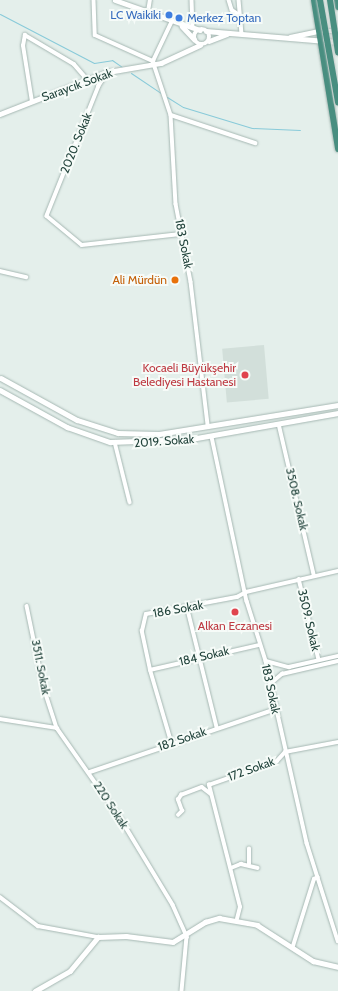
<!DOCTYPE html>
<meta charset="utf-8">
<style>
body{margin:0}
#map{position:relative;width:338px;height:991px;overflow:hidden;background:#e4efeb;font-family:Cabin,sans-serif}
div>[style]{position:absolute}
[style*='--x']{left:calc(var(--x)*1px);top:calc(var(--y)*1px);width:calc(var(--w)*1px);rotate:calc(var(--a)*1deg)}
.built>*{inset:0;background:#d2dfda;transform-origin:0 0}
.stream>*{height:1px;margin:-0.5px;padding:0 0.5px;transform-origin:0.5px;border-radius:0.5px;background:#88cad9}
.roads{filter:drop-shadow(0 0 1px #a6b8b3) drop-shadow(0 0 1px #a6b8b3)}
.minor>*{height:3.5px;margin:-1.75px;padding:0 1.75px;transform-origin:1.75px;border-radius:1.75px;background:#fff}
.tertiary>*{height:4.5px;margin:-2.25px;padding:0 2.25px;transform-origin:2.25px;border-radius:2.25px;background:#fff}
.tertiary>.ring{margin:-2.25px;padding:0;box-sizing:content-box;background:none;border:4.5px solid #fff;border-radius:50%}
.trunk>*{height:6px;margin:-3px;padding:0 3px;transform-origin:3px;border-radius:3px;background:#488e80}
.bridges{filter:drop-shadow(0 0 1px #c1cac8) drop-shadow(0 0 1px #c1cac8)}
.trunk-bridge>*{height:6px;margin:-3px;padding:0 3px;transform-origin:3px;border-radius:3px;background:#488e80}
.dots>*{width:11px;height:11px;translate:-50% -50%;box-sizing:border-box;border:2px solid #f6fbf8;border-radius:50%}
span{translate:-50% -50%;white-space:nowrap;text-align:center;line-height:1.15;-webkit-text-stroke:4px #f6fbf8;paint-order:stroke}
.shop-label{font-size:12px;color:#366cbe}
.right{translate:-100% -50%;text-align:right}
.left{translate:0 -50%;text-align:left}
.street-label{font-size:12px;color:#21433b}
.food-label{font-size:12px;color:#c56008}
.health-label{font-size:12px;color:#be3a42}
</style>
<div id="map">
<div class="built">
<i style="left:264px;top:345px;width:54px;height:42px;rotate:85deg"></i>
</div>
<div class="stream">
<i style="--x:0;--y:14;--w:106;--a:27.5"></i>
<i style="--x:94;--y:63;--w:18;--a:-9"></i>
<i style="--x:112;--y:60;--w:12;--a:35"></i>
<i style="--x:131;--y:73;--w:37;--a:34"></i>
<i style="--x:167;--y:97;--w:19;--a:32"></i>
<i style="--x:183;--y:107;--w:72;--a:16.9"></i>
<i style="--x:252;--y:128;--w:48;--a:2.4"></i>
</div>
<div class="roads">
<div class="minor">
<i style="--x:94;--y:0;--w:35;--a:88"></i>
<i style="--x:95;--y:35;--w:64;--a:24.1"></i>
<i style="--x:153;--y:61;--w:57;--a:71.6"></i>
<i style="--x:171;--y:115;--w:89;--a:86.8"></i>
<i style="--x:176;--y:204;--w:79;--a:79.1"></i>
<i style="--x:191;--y:282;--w:144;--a:83.2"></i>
<i style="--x:192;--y:0;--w:28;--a:88"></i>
<i style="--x:229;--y:0;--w:10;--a:73"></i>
<i style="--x:232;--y:10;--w:7;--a:34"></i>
<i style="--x:239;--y:0;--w:33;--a:85"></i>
<i style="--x:148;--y:12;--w:12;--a:-81"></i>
<i style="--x:153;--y:61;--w:44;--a:-64.6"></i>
<i style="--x:108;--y:72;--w:17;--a:123"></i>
<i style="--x:99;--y:86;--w:140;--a:111.8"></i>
<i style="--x:47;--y:216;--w:45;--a:39.6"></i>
<i style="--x:82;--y:245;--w:101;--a:-6.3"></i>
<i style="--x:32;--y:102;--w:57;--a:-99.1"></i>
<i style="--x:23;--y:46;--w:11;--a:-80"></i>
<i style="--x:25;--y:35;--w:57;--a:30.6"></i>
<i style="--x:74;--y:64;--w:21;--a:49"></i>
<i style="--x:171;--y:115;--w:89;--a:18.4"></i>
<i style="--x:0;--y:271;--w:27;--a:13"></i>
<i style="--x:279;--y:424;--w:154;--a:76.9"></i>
<i style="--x:212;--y:437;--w:168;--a:78"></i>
<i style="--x:247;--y:601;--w:63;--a:72.4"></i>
<i style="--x:266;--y:661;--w:187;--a:77.3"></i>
<i style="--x:307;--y:843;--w:103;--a:72.4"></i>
<i style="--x:115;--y:442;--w:62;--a:76"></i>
<i style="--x:299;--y:579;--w:83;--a:76.1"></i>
<i style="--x:27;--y:606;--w:84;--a:78.3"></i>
<i style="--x:44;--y:688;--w:42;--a:72"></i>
<i style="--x:57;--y:728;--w:111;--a:54.9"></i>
<i style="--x:121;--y:819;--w:100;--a:58.8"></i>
<i style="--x:173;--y:905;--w:35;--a:66"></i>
<i style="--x:187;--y:937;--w:54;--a:95.3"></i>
<i style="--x:187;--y:606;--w:125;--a:76.1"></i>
<i style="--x:266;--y:661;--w:24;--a:15"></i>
<i style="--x:289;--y:667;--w:50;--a:-12.7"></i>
<i style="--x:150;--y:670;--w:112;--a:-12.9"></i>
<i style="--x:270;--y:684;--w:16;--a:-40"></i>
<i style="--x:282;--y:674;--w:57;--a:-13.1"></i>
<i style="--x:0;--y:719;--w:58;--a:9"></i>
<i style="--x:171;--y:742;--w:75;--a:-106.3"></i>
<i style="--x:150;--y:670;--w:40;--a:-102"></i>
<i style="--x:142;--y:631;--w:17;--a:-77"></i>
<i style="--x:146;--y:614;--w:93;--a:-10.6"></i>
<i style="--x:237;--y:597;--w:10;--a:-29"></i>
<i style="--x:246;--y:592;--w:94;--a:-12.9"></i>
<i style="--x:90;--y:772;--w:196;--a:-18.7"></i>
<i style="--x:178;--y:815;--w:6;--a:-45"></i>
<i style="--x:182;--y:811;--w:12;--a:-110"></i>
<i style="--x:178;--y:800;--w:6;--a:-59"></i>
<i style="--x:181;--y:795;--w:22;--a:-21"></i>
<i style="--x:202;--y:787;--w:11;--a:38"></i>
<i style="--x:249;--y:864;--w:15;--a:-90"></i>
<i style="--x:231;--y:868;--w:11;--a:-22"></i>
<i style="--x:241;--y:864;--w:17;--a:13"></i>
<i style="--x:0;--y:897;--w:48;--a:37.3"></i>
<i style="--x:38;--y:926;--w:61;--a:10.4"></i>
<i style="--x:237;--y:919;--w:12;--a:-76"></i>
<i style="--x:240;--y:907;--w:126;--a:-104.3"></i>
<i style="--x:209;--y:785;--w:72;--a:-19.4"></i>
<i style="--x:277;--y:761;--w:12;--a:-48"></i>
<i style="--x:285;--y:752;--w:54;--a:-10.7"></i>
<i style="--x:293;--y:946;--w:70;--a:-72.6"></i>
<i style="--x:314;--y:879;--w:4;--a:-27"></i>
</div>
<div class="tertiary">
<i style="--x:115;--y:0;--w:90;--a:19.4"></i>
<i style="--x:182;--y:26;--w:18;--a:47"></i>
<i class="ring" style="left:194px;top:29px;width:11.5px;height:11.5px"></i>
<i style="--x:206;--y:31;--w:132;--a:4.8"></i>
<i style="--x:290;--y:37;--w:29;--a:-12"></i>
<i style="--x:318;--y:31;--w:20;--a:0"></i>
<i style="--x:209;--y:41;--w:19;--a:-21"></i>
<i style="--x:0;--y:114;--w:116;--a:-21.3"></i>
<i style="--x:108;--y:72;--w:54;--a:-9.6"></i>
<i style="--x:161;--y:63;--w:43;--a:-24.8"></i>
<i style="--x:1;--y:378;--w:87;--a:28.9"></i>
<i style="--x:77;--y:420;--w:43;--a:17.6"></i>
<i style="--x:118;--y:433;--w:41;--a:1.4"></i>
<i style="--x:159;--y:434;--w:181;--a:-9.2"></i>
<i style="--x:0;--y:390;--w:77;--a:28.9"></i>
<i style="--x:67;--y:427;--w:46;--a:19.2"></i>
<i style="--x:110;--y:442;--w:81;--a:-2.1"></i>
<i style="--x:191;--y:439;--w:149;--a:-10"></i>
<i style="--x:35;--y:991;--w:40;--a:-29.7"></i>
<i style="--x:70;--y:971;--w:44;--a:-50.5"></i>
<i style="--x:98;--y:937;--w:28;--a:-2"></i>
<i style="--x:126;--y:936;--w:47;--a:7.3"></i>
<i style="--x:173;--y:942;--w:38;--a:-32"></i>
<i style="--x:205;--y:922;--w:15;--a:-16"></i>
<i style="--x:219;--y:918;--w:39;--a:10"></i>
<i style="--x:257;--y:925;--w:67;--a:32.7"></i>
<i style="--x:313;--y:961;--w:26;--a:13"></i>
</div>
<div class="trunk">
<i style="--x:314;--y:0;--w:151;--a:80.8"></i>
<i style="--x:337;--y:0;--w:7;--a:82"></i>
</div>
</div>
<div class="bridges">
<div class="trunk-bridge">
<i style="--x:320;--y:0;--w:104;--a:80"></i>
<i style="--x:330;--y:0;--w:53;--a:81.3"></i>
</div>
</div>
<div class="dots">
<i style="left:169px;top:15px;background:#3f7fe0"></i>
<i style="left:179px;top:18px;background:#3f7fe0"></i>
<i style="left:175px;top:280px;background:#e8710a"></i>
<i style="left:245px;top:375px;background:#e0444e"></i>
<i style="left:235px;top:612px;background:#e0444e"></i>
</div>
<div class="shop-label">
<span class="right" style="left:161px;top:15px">LC Waikiki</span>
<span class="left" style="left:187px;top:18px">Merkez Toptan</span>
</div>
<div class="street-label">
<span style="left:77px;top:85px;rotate:-20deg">Saraycık Sokak</span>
<span style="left:76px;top:143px;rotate:-68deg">2020. Sokak</span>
<span style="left:184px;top:244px;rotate:79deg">183 Sokak</span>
<span style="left:164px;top:441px;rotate:-4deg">2019. Sokak</span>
<span style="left:297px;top:499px;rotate:77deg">3508. Sokak</span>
<span style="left:178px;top:609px;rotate:-10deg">186 Sokak</span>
<span style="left:309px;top:620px;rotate:77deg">3509. Sokak</span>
<span style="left:204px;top:656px;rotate:-13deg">184 Sokak</span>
<span style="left:41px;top:667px;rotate:79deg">3511. Sokak</span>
<span style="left:271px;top:689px;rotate:78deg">183 Sokak</span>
<span style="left:182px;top:739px;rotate:-19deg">182 Sokak</span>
<span style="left:251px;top:769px;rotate:-20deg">172 Sokak</span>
<span style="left:111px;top:805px;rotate:57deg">220 Sokak</span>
</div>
<div class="food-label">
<span class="right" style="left:167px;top:280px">Ali Mürdün</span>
</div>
<div class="health-label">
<span class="right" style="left:236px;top:375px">Kocaeli Büyükşehir<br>Belediyesi Hastanesi</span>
<span style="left:235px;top:626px">Alkan Eczanesi</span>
</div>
</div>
